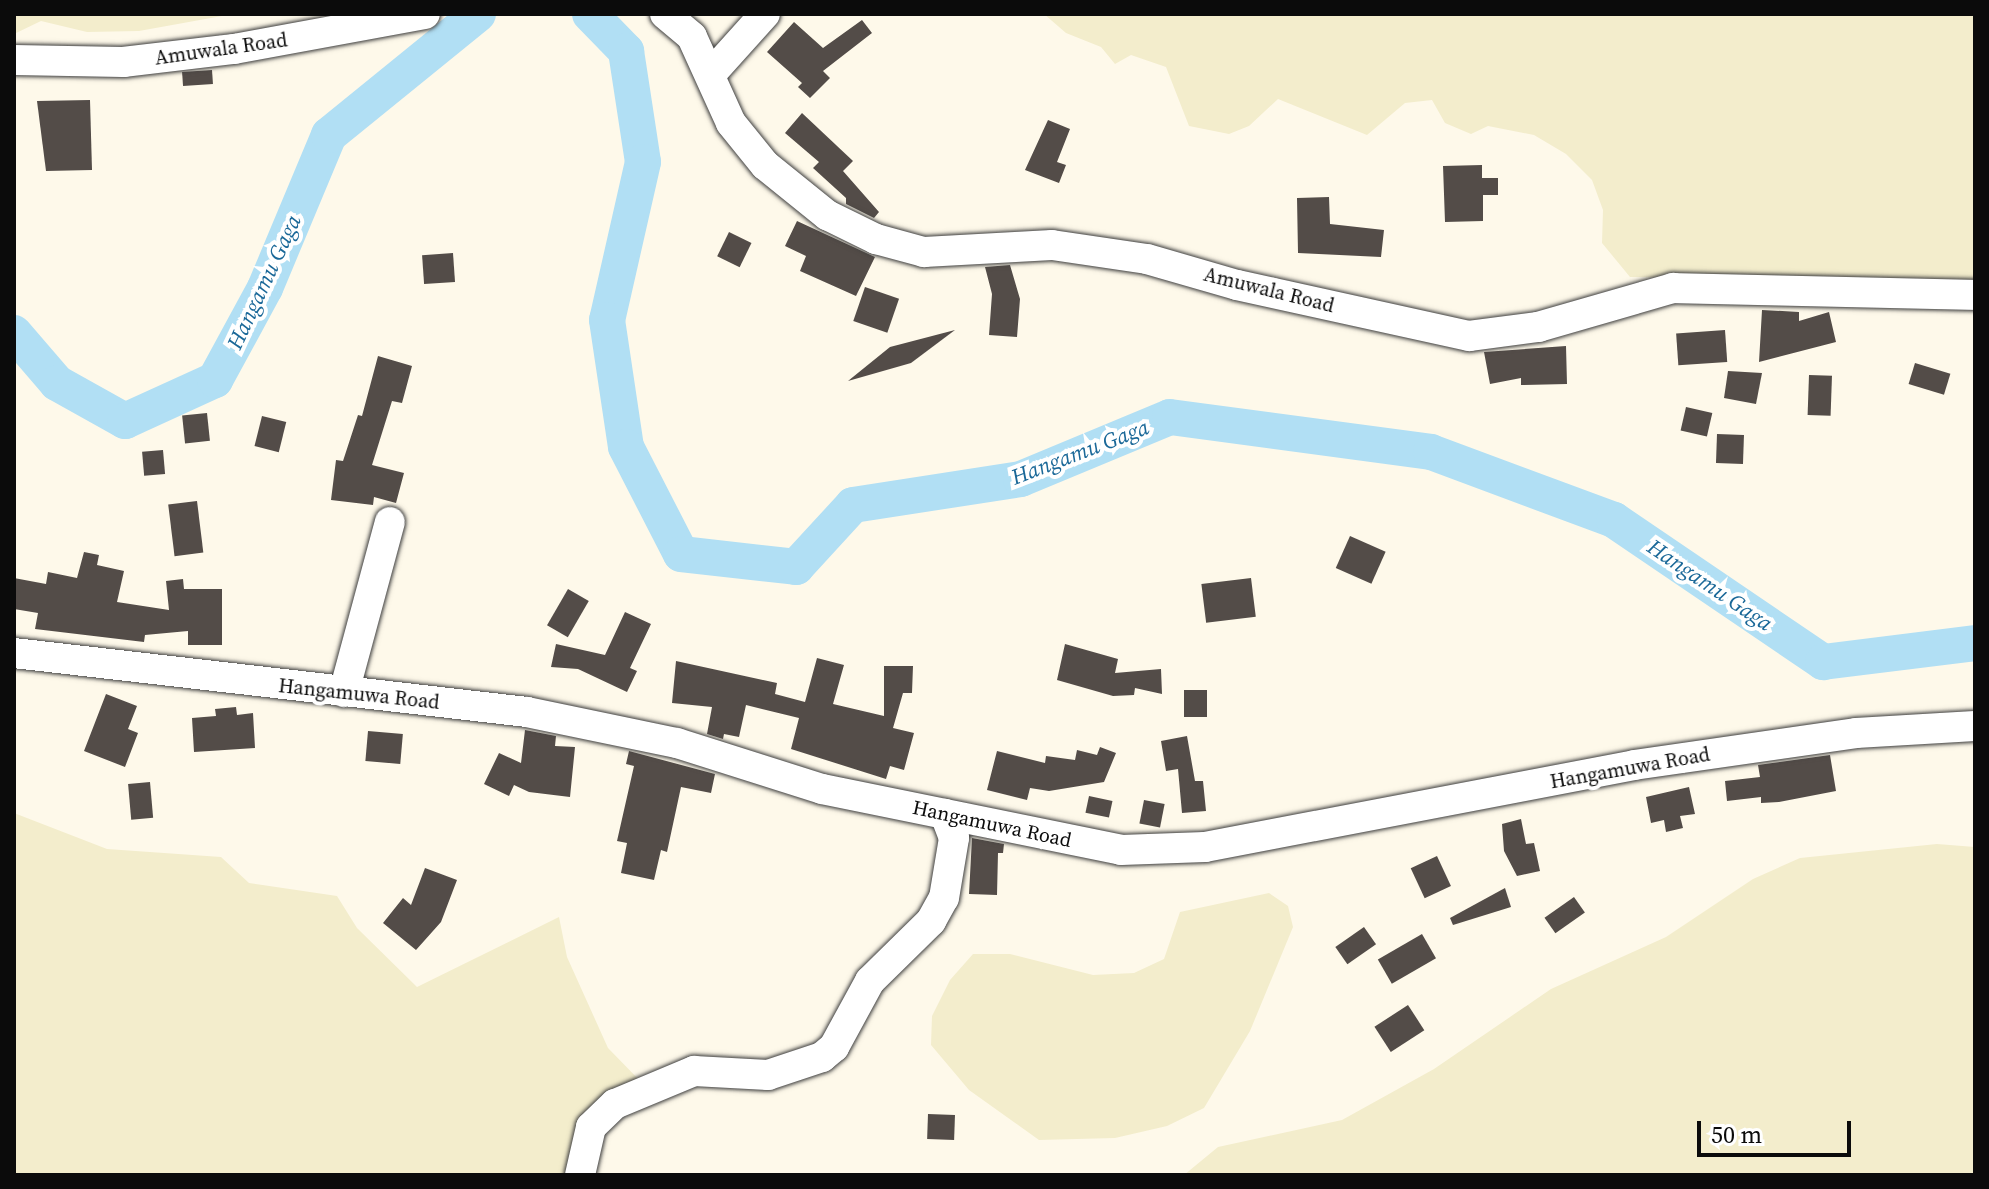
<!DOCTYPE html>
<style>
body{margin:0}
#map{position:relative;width:1989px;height:1189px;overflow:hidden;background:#fef9ea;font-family:"Source Serif 4",serif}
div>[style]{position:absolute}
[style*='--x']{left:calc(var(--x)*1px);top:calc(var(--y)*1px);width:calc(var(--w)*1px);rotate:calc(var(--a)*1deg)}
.farmland>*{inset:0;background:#f3edcc}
.river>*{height:36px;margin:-18px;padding:0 18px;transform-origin:18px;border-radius:18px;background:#b1dff4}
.building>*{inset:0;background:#534c48;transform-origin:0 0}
.roads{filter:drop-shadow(0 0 2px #3e3e3e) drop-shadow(0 0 2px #3e3e3e)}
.minor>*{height:30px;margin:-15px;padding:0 15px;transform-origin:15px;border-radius:15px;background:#fff}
span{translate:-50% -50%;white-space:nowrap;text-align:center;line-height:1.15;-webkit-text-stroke:8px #fff;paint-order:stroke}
.street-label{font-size:20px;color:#0b0b0b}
.water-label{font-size:22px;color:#1a6898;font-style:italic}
.frame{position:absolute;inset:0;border:16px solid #0b0b0b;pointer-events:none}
.scale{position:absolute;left:1697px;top:1121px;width:154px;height:36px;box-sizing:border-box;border:4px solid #0b0b0b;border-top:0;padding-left:10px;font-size:24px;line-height:28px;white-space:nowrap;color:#0b0b0b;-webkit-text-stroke:6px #fff;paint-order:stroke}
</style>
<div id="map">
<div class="farmland">
<i style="clip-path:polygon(14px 14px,233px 14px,139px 31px,87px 32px,41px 21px,14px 34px)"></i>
<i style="clip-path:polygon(1044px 14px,1975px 14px,1975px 283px,1630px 277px,1602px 243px,1603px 210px,1592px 180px,1566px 154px,1534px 135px,1488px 126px,1471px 134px,1445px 123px,1432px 100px,1405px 103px,1367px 135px,1278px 99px,1249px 126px,1229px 134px,1189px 126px,1166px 67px,1131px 55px,1115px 64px,1101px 47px,1066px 33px)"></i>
<i style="clip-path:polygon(14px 813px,107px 849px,221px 857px,249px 883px,337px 896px,357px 928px,417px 987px,559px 917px,567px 957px,608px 1048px,647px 1088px,622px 1094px,572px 1175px,14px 1175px)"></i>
<i style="clip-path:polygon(1937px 844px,1975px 847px,1975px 1175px,1184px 1175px,1218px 1147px,1342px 1120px,1434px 1069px,1551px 989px,1666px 937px,1753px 879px,1800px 858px)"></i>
<i style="clip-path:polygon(1269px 893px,1288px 906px,1293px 927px,1250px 1031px,1204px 1108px,1167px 1126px,1115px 1138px,1039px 1140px,969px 1090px,931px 1045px,932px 1016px,950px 980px,973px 954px,1010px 954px,1093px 975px,1134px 973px,1164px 959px,1180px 912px)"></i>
</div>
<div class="river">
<i style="--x:590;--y:14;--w:52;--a:45.8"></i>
<i style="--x:626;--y:51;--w:112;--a:81.3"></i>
<i style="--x:643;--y:162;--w:162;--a:102.8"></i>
<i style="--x:607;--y:320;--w:128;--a:81.5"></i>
<i style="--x:626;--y:447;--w:120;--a:62.8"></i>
<i style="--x:681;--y:554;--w:116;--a:6.4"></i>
<i style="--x:796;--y:567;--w:84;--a:-47.4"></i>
<i style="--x:853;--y:505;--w:170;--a:-8.8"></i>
<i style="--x:1021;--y:479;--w:161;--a:-22.6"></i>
<i style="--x:1170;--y:417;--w:263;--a:7.6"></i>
<i style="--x:1431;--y:452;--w:195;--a:20.4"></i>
<i style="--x:1614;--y:520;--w:253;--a:34.2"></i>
<i style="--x:1823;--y:662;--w:153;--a:-7.1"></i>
<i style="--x:14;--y:333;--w:66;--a:49.3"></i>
<i style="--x:57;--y:383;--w:78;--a:29.2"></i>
<i style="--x:125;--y:421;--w:99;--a:-24.5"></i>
<i style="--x:215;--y:380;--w:105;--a:-61.5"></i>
<i style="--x:265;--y:288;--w:166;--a:-67.3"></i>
<i style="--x:329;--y:135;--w:192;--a:-39.1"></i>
</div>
<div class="building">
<i style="clip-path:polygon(862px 20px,872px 33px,823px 71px,830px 78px,810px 98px,798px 87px,802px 83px,767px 52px,794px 22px,823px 48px)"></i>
<i style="left:212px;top:70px;width:14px;height:30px;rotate:86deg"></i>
<i style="clip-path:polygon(90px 100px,92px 170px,46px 171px,37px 101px)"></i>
<i style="clip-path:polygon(802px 113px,853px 161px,843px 171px,879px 212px,874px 218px,846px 204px,846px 198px,813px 168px,819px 162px,785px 133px)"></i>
<i style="clip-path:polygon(1048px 120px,1070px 129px,1057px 162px,1066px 165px,1059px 183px,1025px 170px)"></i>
<i style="clip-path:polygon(1482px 165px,1482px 178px,1498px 178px,1498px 195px,1483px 195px,1483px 221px,1445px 222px,1443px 166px)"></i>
<i style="clip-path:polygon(1329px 197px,1330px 224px,1384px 230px,1381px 257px,1298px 253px,1297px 198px)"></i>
<i style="clip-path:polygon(797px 221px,875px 257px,856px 296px,800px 271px,806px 256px,785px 246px)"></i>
<i style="left:729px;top:232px;width:25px;height:27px;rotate:26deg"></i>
<i style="left:453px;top:253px;width:29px;height:31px;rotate:86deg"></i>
<i style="clip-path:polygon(1010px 265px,1020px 299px,1017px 337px,989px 335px,992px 294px,985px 267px)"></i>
<i style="left:865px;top:287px;width:36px;height:36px;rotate:19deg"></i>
<i style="clip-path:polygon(1762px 310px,1799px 312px,1799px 321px,1829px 312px,1836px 342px,1759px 362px)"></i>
<i style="clip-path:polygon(955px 330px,911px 363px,848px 381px,890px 347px)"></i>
<i style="left:1725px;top:330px;width:32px;height:49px;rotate:86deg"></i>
<i style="clip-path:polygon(1566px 346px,1567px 384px,1521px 385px,1521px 378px,1490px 384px,1484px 352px)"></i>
<i style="clip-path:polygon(378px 356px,412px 366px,402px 403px,392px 401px,372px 465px,404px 473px,396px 503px,374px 497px,373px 505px,331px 500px,336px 460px,343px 461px,358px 415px,362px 416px)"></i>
<i style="left:1915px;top:363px;width:37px;height:22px;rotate:17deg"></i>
<i style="clip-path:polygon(1728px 371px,1762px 373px,1756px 404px,1724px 398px)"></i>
<i style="left:1809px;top:375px;width:23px;height:40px;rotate:2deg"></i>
<i style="left:1686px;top:407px;width:27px;height:24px;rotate:13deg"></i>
<i style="left:207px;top:413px;width:28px;height:25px;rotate:84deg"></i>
<i style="left:262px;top:416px;width:25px;height:31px;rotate:14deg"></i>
<i style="left:1717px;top:434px;width:27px;height:29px;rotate:2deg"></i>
<i style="left:163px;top:450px;width:24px;height:21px;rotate:85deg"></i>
<i style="left:197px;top:501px;width:52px;height:29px;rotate:83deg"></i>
<i style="left:1350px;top:536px;width:39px;height:35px;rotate:24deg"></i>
<i style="clip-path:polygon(84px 552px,99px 555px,97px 565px,124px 571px,117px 602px,169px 610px,166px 581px,183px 579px,184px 589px,222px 589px,222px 645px,188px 645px,188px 631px,145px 635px,144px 642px,35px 629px,38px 613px,14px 609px,14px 578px,46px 584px,48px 572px,77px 578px)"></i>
<i style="left:1251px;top:578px;width:39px;height:50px;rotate:83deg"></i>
<i style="left:568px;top:589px;width:24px;height:42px;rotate:30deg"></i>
<i style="clip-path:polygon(625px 612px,651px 624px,630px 668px,637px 671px,627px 692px,578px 669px,551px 667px,556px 644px,605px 655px)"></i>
<i style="clip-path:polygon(1065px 644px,1118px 659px,1115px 673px,1161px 669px,1162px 694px,1135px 688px,1134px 695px,1113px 696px,1057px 680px)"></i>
<i style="clip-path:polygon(817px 658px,844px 665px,833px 704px,884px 716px,884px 666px,913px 666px,912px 693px,903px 693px,893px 728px,914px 733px,904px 770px,890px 766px,886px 779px,791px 749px,799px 718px,746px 705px,739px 737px,724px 734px,723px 739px,707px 734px,712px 707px,672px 703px,676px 661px,777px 683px,775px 694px,805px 702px)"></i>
<i style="left:1184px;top:690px;width:23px;height:27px"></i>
<i style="clip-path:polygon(106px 694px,137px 706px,128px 729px,138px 733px,125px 767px,84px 751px)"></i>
<i style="clip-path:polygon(236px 707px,237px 715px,253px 713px,255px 748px,194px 752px,192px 718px,216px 716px,215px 709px)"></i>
<i style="clip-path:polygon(525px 730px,556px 736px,555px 746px,575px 747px,570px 797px,529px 792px,514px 785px,509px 796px,484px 784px,499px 753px,521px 763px)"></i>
<i style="left:368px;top:731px;width:35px;height:30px;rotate:5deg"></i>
<i style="clip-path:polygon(1187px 736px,1195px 781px,1203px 781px,1206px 811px,1182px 813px,1178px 769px,1166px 771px,1161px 741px)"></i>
<i style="clip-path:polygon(1100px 747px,1116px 753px,1104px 782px,1049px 791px,1030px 788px,1027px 800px,987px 790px,997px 751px,1045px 763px,1046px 756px,1075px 760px,1077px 750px,1097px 755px)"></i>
<i style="clip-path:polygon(629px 751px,715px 774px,711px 793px,681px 787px,667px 852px,661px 850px,654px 880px,621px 873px,627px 843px,617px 841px,634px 766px,626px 764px)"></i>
<i style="clip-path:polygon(1830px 755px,1836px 791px,1779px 802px,1761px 803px,1761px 797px,1727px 801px,1725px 781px,1760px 777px,1758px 765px)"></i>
<i style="left:150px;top:782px;width:36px;height:22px;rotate:85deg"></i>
<i style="clip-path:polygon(1689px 787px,1695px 814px,1680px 816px,1683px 828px,1666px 832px,1664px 820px,1651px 823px,1646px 797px)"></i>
<i style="left:1089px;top:796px;width:24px;height:17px;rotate:12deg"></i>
<i style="left:1144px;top:800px;width:21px;height:24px;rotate:11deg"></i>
<i style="clip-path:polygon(1521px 819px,1526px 844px,1534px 843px,1540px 871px,1517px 876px,1504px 851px,1502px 824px)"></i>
<i style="clip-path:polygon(972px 838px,1004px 844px,1003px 853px,998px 853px,997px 895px,969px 894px)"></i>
<i style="left:1437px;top:856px;width:33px;height:29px;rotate:65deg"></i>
<i style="clip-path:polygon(425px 868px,457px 880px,441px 922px,416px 950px,383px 923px,403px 898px,411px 905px)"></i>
<i style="clip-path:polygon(1505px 888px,1511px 907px,1453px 925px,1450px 918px)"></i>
<i style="left:1574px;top:897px;width:19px;height:36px;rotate:55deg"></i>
<i style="left:1364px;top:927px;width:21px;height:35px;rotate:55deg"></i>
<i style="left:1422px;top:934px;width:28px;height:51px;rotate:60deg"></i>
<i style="left:1408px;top:1005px;width:30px;height:40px;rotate:57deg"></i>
<i style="left:928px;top:1114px;width:27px;height:25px;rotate:2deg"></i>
</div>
<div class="roads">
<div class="minor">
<i style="--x:665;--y:14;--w:35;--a:40"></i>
<i style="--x:692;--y:37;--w:94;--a:65.6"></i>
<i style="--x:731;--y:123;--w:54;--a:51"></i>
<i style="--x:765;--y:165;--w:80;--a:38.9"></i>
<i style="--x:827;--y:215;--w:55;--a:26.1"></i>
<i style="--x:876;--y:239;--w:50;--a:15.2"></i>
<i style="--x:924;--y:252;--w:128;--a:-3.1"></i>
<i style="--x:1052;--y:245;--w:96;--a:8.4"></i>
<i style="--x:1147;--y:259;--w:94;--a:16.1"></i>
<i style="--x:1237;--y:285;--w:238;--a:12.4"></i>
<i style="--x:1469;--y:336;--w:70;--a:-7.4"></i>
<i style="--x:1538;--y:327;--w:141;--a:-16.1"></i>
<i style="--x:1673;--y:288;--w:302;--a:1.3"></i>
<i style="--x:14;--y:60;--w:109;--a:1.1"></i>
<i style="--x:123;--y:62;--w:112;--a:-6.7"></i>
<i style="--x:234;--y:49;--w:194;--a:-10.4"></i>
<i style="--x:710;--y:75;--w:82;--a:-48"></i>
<i style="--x:14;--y:653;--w:516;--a:6.56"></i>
<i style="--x:527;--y:712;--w:153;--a:11.7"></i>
<i style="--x:677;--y:743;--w:152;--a:17.6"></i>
<i style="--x:822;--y:789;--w:305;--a:11.5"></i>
<i style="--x:1121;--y:850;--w:84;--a:-2"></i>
<i style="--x:1205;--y:847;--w:437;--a:-10.8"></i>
<i style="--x:1634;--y:765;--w:224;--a:-8.2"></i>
<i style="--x:1856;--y:733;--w:119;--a:-3.4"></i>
<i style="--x:344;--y:692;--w:176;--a:-74.9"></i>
<i style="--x:580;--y:1175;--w:49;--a:-77.1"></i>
<i style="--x:591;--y:1127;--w:33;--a:-44"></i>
<i style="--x:615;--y:1104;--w:86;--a:-22.7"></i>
<i style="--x:694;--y:1071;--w:74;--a:3.1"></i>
<i style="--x:768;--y:1075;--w:57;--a:-18.4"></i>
<i style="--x:822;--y:1057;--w:16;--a:-40"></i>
<i style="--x:834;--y:1047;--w:75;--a:-61.4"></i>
<i style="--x:870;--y:981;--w:86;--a:-44.5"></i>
<i style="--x:931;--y:921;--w:26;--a:-61"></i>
<i style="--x:944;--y:898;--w:61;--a:-80.5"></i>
<i style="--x:954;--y:838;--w:26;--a:-111"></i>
</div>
</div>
<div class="street-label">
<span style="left:221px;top:49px;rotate:-8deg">Amuwala Road</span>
<span style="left:1269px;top:290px;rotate:14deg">Amuwala Road</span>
<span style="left:359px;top:694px;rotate:6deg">Hangamuwa Road</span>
<span style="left:1630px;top:768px;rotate:-10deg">Hangamuwa Road</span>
<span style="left:992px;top:824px;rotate:12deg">Hangamuwa Road</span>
</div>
<div class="water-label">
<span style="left:264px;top:282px;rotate:-65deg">Hangamu Gaga</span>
<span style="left:1080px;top:452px;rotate:-21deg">Hangamu Gaga</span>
<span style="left:1710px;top:585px;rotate:34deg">Hangamu Gaga</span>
</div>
<div class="frame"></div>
<div class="scale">50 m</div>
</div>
